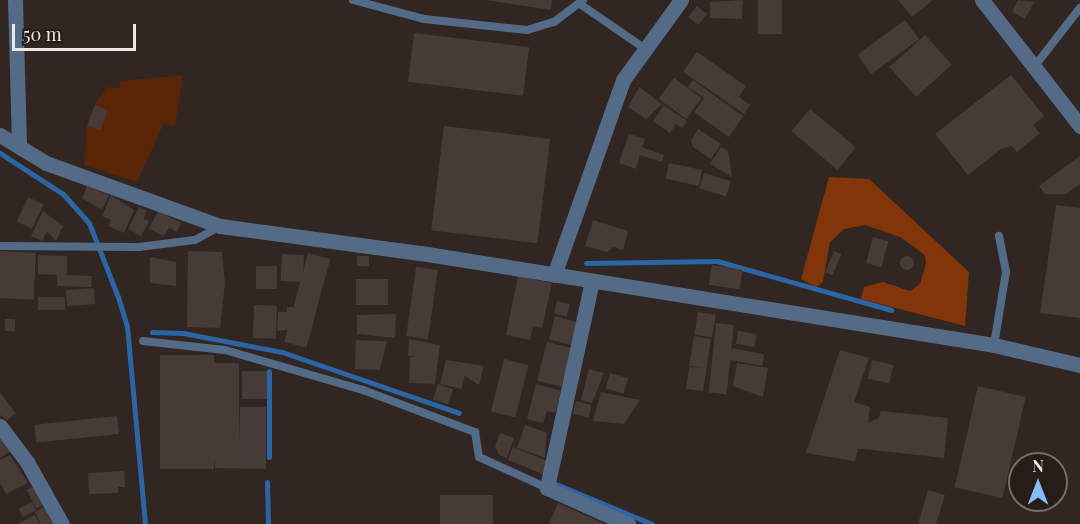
<!DOCTYPE html>
<style>
body{margin:0}
#map{position:relative;width:1080px;height:524px;overflow:hidden;background:#312622;font-family:"Playfair Display",serif}
div>[style]{position:absolute}
[style*='--x']{left:calc(var(--x)*1px);top:calc(var(--y)*1px);width:calc(var(--w)*1px);rotate:calc(var(--a)*1deg)}
.green>*{inset:0;background:#5a2406}
.forest>*{inset:0;background:#823508}
.stream>*{height:5px;margin:-2.5px;padding:0 2.5px;transform-origin:2.5px;border-radius:2.5px;background:#2b65a4}
.building>*{inset:0;background:#463b36;transform-origin:0 0}
.round{border-radius:50%}
.service>*{height:8px;margin:-4px;padding:0 4px;transform-origin:4px;border-radius:4px;background:#546b87}
.minor>*{height:15px;margin:-7.5px;padding:0 7.5px;transform-origin:7.5px;border-radius:7.5px;background:#546b87}
.tertiary>*{height:15px;margin:-7.5px;padding:0 7.5px;transform-origin:7.5px;border-radius:7.5px;background:#546b87}
span{translate:-50% -50%;white-space:nowrap;text-align:center;line-height:1.15;-webkit-text-stroke:4.5px #271d18;paint-order:stroke}
.north{position:absolute;left:1008px;top:452px;width:60px;height:60px;box-sizing:border-box;background:#271d18;border:2px solid #766d69;border-radius:50%;rotate:0deg;font-size:16px;font-weight:700;line-height:24px;text-align:center;color:#ede6e3}
.north::after{content:'';display:block;margin:auto;width:21px;height:27px;background:#85bbfb;clip-path:polygon(50% 0,100% 100%,50% 72%,0 100%)}
.scale{position:absolute;left:12px;top:24px;width:124px;height:27px;box-sizing:border-box;border:3px solid #ede6e3;border-top:0;padding-left:8px;font-size:18px;line-height:21px;white-space:nowrap;color:#ede6e3;-webkit-text-stroke:4px #271d18;paint-order:stroke}
</style>
<div id="map">
<div class="green">
<i style="clip-path:polygon(183px 75px,175px 126px,164px 123px,137px 182px,84px 165px,87px 126px,95px 104px,107px 87px,119px 88px,120px 81px)"></i>
</div>
<div class="forest">
<i style="clip-path:polygon(829px 177px,869px 179px,969px 272px,965px 326px,861px 299px,864px 287px,883px 282px,910px 291px,920px 284px,926px 263px,925px 255px,900px 237px,865px 225px,844px 229px,830px 242px,823px 282px,816px 287px,801px 279px)"></i>
</div>
<div class="stream">
<i style="--x:0;--y:153;--w:75;--a:33.1"></i>
<i style="--x:63;--y:194;--w:39;--a:48"></i>
<i style="--x:89;--y:223;--w:79;--a:68.6"></i>
<i style="--x:118;--y:297;--w:30;--a:73"></i>
<i style="--x:127;--y:326;--w:199;--a:84.8"></i>
<i style="--x:586;--y:263;--w:131;--a:-0.9"></i>
<i style="--x:717;--y:261;--w:181;--a:15.7"></i>
<i style="--x:152;--y:332;--w:31;--a:2"></i>
<i style="--x:183;--y:333;--w:101;--a:10.9"></i>
<i style="--x:282;--y:352;--w:187;--a:19"></i>
<i style="--x:269;--y:457;--w:86;--a:-90"></i>
<i style="--x:267;--y:482;--w:42;--a:88.6"></i>
<i style="--x:551;--y:482;--w:109;--a:22.6"></i>
</div>
<div class="building">
<i style="clip-path:polygon(485px 0,552px 0,551px 10px)"></i>
<i style="clip-path:polygon(743px 0,742px 19px,710px 18px,710px 2px)"></i>
<i style="left:758px;top:0;width:24px;height:34px"></i>
<i style="clip-path:polygon(898px 0,933px 0,912px 17px)"></i>
<i style="clip-path:polygon(1018px 0,1034px 2px,1025px 19px,1012px 12px)"></i>
<i style="left:697px;top:6px;width:13px;height:14px;rotate:39deg"></i>
<i style="left:905px;top:20px;width:24px;height:59px;rotate:54deg"></i>
<i style="left:414px;top:33px;width:116px;height:49px;rotate:7deg"></i>
<i style="left:925px;top:35px;width:40px;height:48px;rotate:48deg"></i>
<i style="clip-path:polygon(697px 52px,746px 86px,739px 97px,750px 105px,744px 114px,683px 72px)"></i>
<i style="clip-path:polygon(1011px 75px,1044px 116px,1033px 125px,1040px 133px,1017px 152px,1012px 146px,1001px 149px,968px 175px,935px 134px)"></i>
<i style="left:674px;top:78px;width:34px;height:26px;rotate:36deg"></i>
<i style="clip-path:polygon(693px 80px,743px 116px,729px 137px,694px 112px,704px 98px,688px 87px)"></i>
<i style="clip-path:polygon(639px 87px,662px 104px,646px 119px,628px 107px)"></i>
<i style="left:95px;top:105px;width:14px;height:22px;rotate:21deg"></i>
<i style="clip-path:polygon(664px 105px,687px 121px,682px 128px,676px 124px,670px 133px,653px 121px)"></i>
<i style="left:810px;top:109px;width:60px;height:29px;rotate:40deg"></i>
<i style="left:444px;top:126px;width:107px;height:105px;rotate:7deg"></i>
<i style="clip-path:polygon(698px 129px,721px 144px,711px 159px,693px 147px,691px 141px)"></i>
<i style="clip-path:polygon(629px 134px,645px 139px,642px 147px,664px 155px,662px 162px,640px 155px,636px 169px,619px 163px)"></i>
<i style="clip-path:polygon(721px 147px,728px 151px,732px 177px,710px 164px)"></i>
<i style="clip-path:polygon(1080px 156px,1080px 184px,1066px 194px,1045px 194px,1039px 186px)"></i>
<i style="left:669px;top:163px;width:34px;height:16px;rotate:12deg"></i>
<i style="left:704px;top:173px;width:28px;height:16px;rotate:17deg"></i>
<i style="clip-path:polygon(87px 186px,109px 195px,102px 210px,82px 198px)"></i>
<i style="clip-path:polygon(111px 195px,134px 210px,124px 233px,108px 226px,111px 220px,102px 216px)"></i>
<i style="left:28px;top:197px;width:17px;height:27px;rotate:25deg"></i>
<i style="clip-path:polygon(1056px 205px,1080px 208px,1080px 318px,1040px 313px)"></i>
<i style="clip-path:polygon(139px 207px,147px 211px,143px 219px,149px 221px,141px 236px,128px 229px)"></i>
<i style="clip-path:polygon(43px 211px,63px 226px,56px 241px,47px 231px,42px 241px,31px 236px)"></i>
<i style="clip-path:polygon(158px 211px,181px 223px,177px 232px,169px 228px,164px 236px,149px 229px)"></i>
<i style="clip-path:polygon(593px 220px,628px 231px,623px 250px,613px 247px,607px 252px,585px 246px)"></i>
<i style="left:873px;top:237px;width:16px;height:27px;rotate:15deg"></i>
<i style="left:0;top:251px;width:36px;height:47px;rotate:3deg"></i>
<i style="clip-path:polygon(188px 251px,222px 252px,225px 283px,220px 328px,187px 327px)"></i>
<i style="left:834px;top:251px;width:8px;height:23px;rotate:23deg"></i>
<i style="left:308px;top:253px;width:23px;height:92px;rotate:15deg"></i>
<i style="left:282px;top:254px;width:22px;height:27px;rotate:3deg"></i>
<i style="clip-path:polygon(38px 255px,67px 256px,67px 275px,92px 276px,91px 287px,57px 286px,57px 275px,38px 274px)"></i>
<i class="round" style="left:900px;top:256px;width:14px;height:14px"></i>
<i style="left:357px;top:256px;width:12px;height:10px"></i>
<i style="clip-path:polygon(150px 257px,176px 262px,176px 286px,150px 283px)"></i>
<i style="left:712px;top:265px;width:31px;height:20px;rotate:9deg"></i>
<i style="left:256px;top:266px;width:21px;height:23px"></i>
<i style="left:416px;top:267px;width:22px;height:70px;rotate:8deg"></i>
<i style="clip-path:polygon(518px 276px,552px 283px,542px 328px,533px 326px,530px 340px,506px 335px)"></i>
<i style="left:356px;top:279px;width:32px;height:26px"></i>
<i style="left:94px;top:288px;width:16px;height:28px;rotate:86deg"></i>
<i style="left:38px;top:297px;width:27px;height:13px"></i>
<i style="left:557px;top:301px;width:13px;height:13px;rotate:13deg"></i>
<i style="left:254px;top:305px;width:23px;height:33px;rotate:2deg"></i>
<i style="clip-path:polygon(287px 307px,302px 307px,301px 328px,277px 331px,278px 312px,287px 312px)"></i>
<i style="left:698px;top:312px;width:18px;height:23px;rotate:9deg"></i>
<i style="clip-path:polygon(396px 314px,395px 338px,357px 334px,357px 315px)"></i>
<i style="left:555px;top:316px;width:23px;height:24px;rotate:15deg"></i>
<i style="left:15px;top:319px;width:12px;height:10px;rotate:90deg"></i>
<i style="left:716px;top:323px;width:18px;height:70px;rotate:6deg"></i>
<i style="left:738px;top:331px;width:19px;height:13px;rotate:9deg"></i>
<i style="clip-path:polygon(694px 336px,711px 339px,703px 391px,686px 389px,689px 367px,702px 368px,689px 366px)"></i>
<i style="clip-path:polygon(409px 339px,440px 345px,435px 384px,409px 383px,410px 357px,419px 357px,408px 356px)"></i>
<i style="clip-path:polygon(356px 340px,387px 341px,380px 370px,355px 369px)"></i>
<i style="left:547px;top:342px;width:25px;height:40px;rotate:14deg"></i>
<i style="left:732px;top:348px;width:33px;height:12px;rotate:11deg"></i>
<i style="clip-path:polygon(840px 350px,869px 358px,854px 402px,870px 407px,868px 423px,879px 418px,881px 411px,948px 418px,944px 458px,864px 449px,858px 449px,855px 461px,806px 453px)"></i>
<i style="clip-path:polygon(160px 355px,214px 355px,214px 363px,239px 363px,239px 445px,240px 407px,266px 407px,266px 469px,215px 468px,214px 457px,214px 469px,160px 469px)"></i>
<i style="left:504px;top:359px;width:25px;height:54px;rotate:14deg"></i>
<i style="clip-path:polygon(446px 360px,484px 366px,479px 385px,465px 376px,461px 389px,440px 384px)"></i>
<i style="left:872px;top:360px;width:22px;height:19px;rotate:13deg"></i>
<i style="clip-path:polygon(737px 363px,768px 368px,763px 397px,733px 386px)"></i>
<i style="clip-path:polygon(589px 369px,604px 373px,592px 403px,581px 400px)"></i>
<i style="left:242px;top:371px;width:25px;height:28px"></i>
<i style="left:610px;top:373px;width:19px;height:16px;rotate:16deg"></i>
<i style="left:438px;top:384px;width:16px;height:16px;rotate:18deg"></i>
<i style="clip-path:polygon(536px 384px,561px 391px,555px 413px,547px 411px,543px 423px,527px 419px)"></i>
<i style="left:978px;top:386px;width:49px;height:104px;rotate:13deg"></i>
<i style="clip-path:polygon(601px 392px,640px 400px,624px 424px,593px 421px)"></i>
<i style="clip-path:polygon(0 393px,16px 413px,7px 420px,0 415px)"></i>
<i style="left:576px;top:401px;width:16px;height:13px;rotate:14deg"></i>
<i style="left:117px;top:416px;width:18px;height:83px;rotate:84deg"></i>
<i style="clip-path:polygon(525px 425px,547px 433px,545px 458px,517px 448px)"></i>
<i style="clip-path:polygon(500px 433px,514px 438px,507px 458px,499px 455px,495px 446px)"></i>
<i style="clip-path:polygon(0 438px,14px 449px,0 458px)"></i>
<i style="left:513px;top:447px;width:38px;height:14px;rotate:22deg"></i>
<i style="clip-path:polygon(10px 455px,28px 483px,6px 494px,0 483px,0 460px)"></i>
<i style="clip-path:polygon(124px 471px,125px 487px,118px 487px,118px 493px,89px 494px,88px 473px)"></i>
<i style="left:38px;top:484px;width:21px;height:13px;rotate:62deg"></i>
<i style="clip-path:polygon(928px 490px,945px 495px,936px 524px,918px 524px)"></i>
<i style="left:493px;top:495px;width:29px;height:53px;rotate:90deg"></i>
<i style="left:32px;top:502px;width:9px;height:15px;rotate:63deg"></i>
<i style="clip-path:polygon(558px 503px,605px 524px,549px 524px)"></i>
<i style="clip-path:polygon(49px 504px,60px 524px,41px 524px,35px 512px)"></i>
<i style="clip-path:polygon(35px 515px,40px 524px,18px 524px)"></i>
</div>
<div class="service">
<i style="--x:353;--y:0;--w:73;--a:15"></i>
<i style="--x:424;--y:19;--w:104;--a:6.1"></i>
<i style="--x:527;--y:30;--w:28;--a:-17"></i>
<i style="--x:554;--y:22;--w:36;--a:-37"></i>
<i style="--x:580;--y:4;--w:81;--a:34.5"></i>
<i style="--x:1034;--y:67;--w:75;--a:-52.1"></i>
<i style="--x:0;--y:246;--w:139;--a:0.4"></i>
<i style="--x:139;--y:247;--w:56;--a:-7.1"></i>
<i style="--x:195;--y:240;--w:26;--a:-29"></i>
<i style="--x:143;--y:341;--w:82;--a:6.3"></i>
<i style="--x:225;--y:350;--w:144;--a:16.2"></i>
<i style="--x:363;--y:390;--w:120;--a:20.6"></i>
<i style="--x:475;--y:432;--w:25;--a:81"></i>
<i style="--x:479;--y:457;--w:75;--a:24.5"></i>
<i style="--x:994;--y:345;--w:74;--a:-80.7"></i>
<i style="--x:1006;--y:272;--w:37;--a:-101"></i>
</div>
<div class="minor">
<i style="--x:15;--y:0;--w:144;--a:88.4"></i>
<i style="--x:0;--y:135;--w:54;--a:31.3"></i>
<i style="--x:46;--y:163;--w:185;--a:19.9"></i>
<i style="--x:220;--y:226;--w:203;--a:7.7"></i>
<i style="--x:421;--y:253;--w:580;--a:9.12"></i>
<i style="--x:994;--y:345;--w:88;--a:13.1"></i>
<i style="--x:592;--y:281;--w:212;--a:102.3"></i>
<i style="--x:547;--y:488;--w:89;--a:24"></i>
<i style="--x:0;--y:426;--w:45;--a:53.1"></i>
<i style="--x:27;--y:462;--w:71;--a:60.6"></i>
</div>
<div class="tertiary">
<i style="--x:982;--y:0;--w:160;--a:52.1"></i>
<i style="--x:554;--y:275;--w:207;--a:-70.5"></i>
<i style="--x:623;--y:80;--w:99;--a:-54.1"></i>
</div>
<div class="north">N</div>
<div class="scale">50 m</div>
</div>
